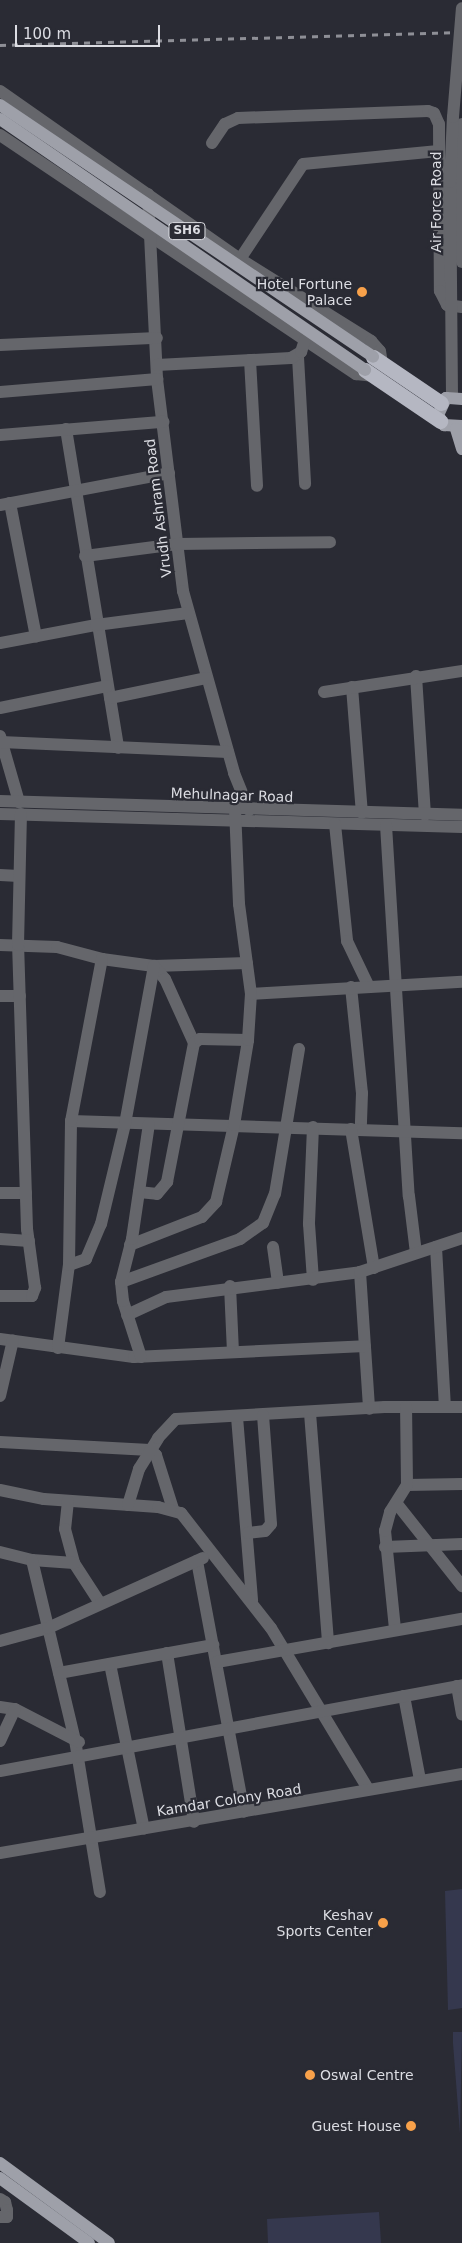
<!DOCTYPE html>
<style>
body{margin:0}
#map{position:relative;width:462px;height:2243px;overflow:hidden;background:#2a2b34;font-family:"DejaVu Sans",sans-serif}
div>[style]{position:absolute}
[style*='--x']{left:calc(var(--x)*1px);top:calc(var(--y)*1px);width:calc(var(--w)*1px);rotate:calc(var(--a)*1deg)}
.green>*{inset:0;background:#35384e}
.minor>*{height:12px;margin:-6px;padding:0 6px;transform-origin:6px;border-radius:6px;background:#65666b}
.major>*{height:12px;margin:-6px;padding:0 6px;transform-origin:6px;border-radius:6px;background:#9ea0a9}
.highway>*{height:15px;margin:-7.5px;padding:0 7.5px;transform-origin:7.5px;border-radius:7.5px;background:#b5b7c2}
.rail>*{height:3px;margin-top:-1.5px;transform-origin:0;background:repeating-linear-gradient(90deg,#8e8f96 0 6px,transparent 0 12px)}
.minor-bridge>*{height:12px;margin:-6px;padding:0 6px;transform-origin:6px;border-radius:6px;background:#65666b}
.major-bridge>*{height:12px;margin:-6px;padding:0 6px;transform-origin:6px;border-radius:6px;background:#9ea0a9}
.dots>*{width:14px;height:14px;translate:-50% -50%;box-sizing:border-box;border:2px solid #2a2b34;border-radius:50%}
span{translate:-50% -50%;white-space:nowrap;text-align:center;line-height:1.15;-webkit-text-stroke:4.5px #2a2b34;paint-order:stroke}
.shield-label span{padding:1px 4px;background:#2a2b34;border:1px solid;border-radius:4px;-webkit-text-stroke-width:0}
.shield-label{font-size:12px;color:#dcdde3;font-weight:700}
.street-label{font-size:14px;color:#dcdde3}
.poi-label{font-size:14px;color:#dcdde3}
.right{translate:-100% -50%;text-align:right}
.left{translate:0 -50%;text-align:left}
.scale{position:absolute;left:15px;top:25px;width:145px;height:22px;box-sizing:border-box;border:2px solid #dcdde3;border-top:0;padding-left:6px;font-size:15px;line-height:18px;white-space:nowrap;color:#dcdde3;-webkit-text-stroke:4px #2a2b34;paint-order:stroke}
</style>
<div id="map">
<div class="green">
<i style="clip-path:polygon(462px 1889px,462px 2008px,448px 2010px,445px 1891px)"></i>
<i style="clip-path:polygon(453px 2032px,462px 2032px,460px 2134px,453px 2043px)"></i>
<i style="clip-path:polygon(379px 2212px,381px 2243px,268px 2243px,267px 2219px)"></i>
</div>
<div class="minor">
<i style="--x:0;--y:91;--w:293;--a:35"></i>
<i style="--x:240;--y:259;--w:155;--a:32"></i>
<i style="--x:371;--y:341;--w:13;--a:48"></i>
<i style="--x:380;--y:351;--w:12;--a:81"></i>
<i style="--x:462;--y:124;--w:138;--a:90"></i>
<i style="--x:0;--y:135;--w:429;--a:33.9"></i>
<i style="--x:356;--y:374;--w:19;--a:6"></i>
<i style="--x:212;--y:143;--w:23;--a:-56"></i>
<i style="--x:225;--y:124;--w:14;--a:-25"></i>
<i style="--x:238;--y:118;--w:190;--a:-2.1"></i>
<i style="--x:428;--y:111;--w:6;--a:18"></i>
<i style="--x:434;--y:113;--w:12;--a:66"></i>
<i style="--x:439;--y:124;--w:167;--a:89.7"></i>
<i style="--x:440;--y:291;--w:16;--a:63"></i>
<i style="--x:447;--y:305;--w:15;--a:8"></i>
<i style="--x:148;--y:194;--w:185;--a:87.2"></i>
<i style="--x:157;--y:379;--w:214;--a:83"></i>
<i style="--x:183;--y:591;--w:189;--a:74.3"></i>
<i style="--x:234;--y:773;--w:40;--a:68"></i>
<i style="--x:240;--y:259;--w:114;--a:-56.4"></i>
<i style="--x:303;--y:164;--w:136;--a:-5.5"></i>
<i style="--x:0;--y:345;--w:157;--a:-2.6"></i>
<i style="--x:298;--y:357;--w:127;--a:86.8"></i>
<i style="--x:250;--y:360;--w:126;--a:86.8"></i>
<i style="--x:157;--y:365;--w:134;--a:-3"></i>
<i style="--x:291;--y:358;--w:12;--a:-31"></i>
<i style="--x:301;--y:352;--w:13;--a:-72"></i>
<i style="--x:0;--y:392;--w:158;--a:-4.7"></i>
<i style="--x:452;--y:396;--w:214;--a:-90.5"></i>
<i style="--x:450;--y:182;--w:65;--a:-87.4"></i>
<i style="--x:66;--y:429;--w:323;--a:80.7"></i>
<i style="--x:0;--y:435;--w:164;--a:-4.6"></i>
<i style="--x:10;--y:503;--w:136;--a:79"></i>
<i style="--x:0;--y:505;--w:172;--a:-10.7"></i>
<i style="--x:85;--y:556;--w:93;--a:-7.4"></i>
<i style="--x:177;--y:544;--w:153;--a:-0.7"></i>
<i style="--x:0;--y:643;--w:98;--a:-10.6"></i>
<i style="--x:96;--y:625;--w:93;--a:-7.4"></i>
<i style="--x:416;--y:676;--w:139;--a:86.3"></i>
<i style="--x:352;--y:687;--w:126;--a:85.5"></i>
<i style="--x:324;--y:692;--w:140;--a:-8.7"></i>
<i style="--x:110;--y:698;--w:99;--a:-11.7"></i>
<i style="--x:0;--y:708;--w:109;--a:-11.6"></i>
<i style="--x:0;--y:736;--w:69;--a:73.9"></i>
<i style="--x:1;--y:742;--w:227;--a:2.5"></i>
<i style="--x:0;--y:801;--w:462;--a:1.7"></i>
<i style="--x:0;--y:814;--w:462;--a:1.6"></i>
<i style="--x:335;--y:824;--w:118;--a:84.1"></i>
<i style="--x:347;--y:941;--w:51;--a:64.4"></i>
<i style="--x:386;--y:825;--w:372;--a:86.5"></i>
<i style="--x:409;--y:1196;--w:57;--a:83"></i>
<i style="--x:0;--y:875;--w:19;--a:3"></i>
<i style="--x:0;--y:945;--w:57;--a:2"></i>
<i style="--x:57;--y:947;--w:47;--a:14.9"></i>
<i style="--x:102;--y:959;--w:52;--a:7.7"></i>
<i style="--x:154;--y:966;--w:93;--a:-1.8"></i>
<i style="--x:154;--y:966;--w:17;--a:50"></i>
<i style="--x:165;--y:979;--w:70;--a:65.6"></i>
<i style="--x:351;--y:987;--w:107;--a:84.1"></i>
<i style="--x:362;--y:1093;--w:37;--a:92"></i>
<i style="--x:251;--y:994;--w:211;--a:-3.3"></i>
<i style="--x:0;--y:996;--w:20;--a:0"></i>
<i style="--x:71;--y:1121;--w:391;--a:1.8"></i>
<i style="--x:313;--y:1127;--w:97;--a:92.4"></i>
<i style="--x:309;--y:1224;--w:56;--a:85.9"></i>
<i style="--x:351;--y:1129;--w:141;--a:80.6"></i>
<i style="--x:139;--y:1192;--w:18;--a:6"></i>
<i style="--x:157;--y:1194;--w:16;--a:-50"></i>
<i style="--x:167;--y:1182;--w:142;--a:-79"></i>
<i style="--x:194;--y:1043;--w:7;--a:-34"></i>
<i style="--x:200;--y:1039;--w:48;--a:1.2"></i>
<i style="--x:0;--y:1193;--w:26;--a:0"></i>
<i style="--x:0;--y:1239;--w:29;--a:4"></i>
<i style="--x:130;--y:1245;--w:77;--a:-21.3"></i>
<i style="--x:202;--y:1217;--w:21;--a:-47"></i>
<i style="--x:216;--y:1202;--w:79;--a:-76.8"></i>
<i style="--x:234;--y:1125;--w:86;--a:-80.6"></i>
<i style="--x:248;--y:1040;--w:46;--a:-86.3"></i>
<i style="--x:251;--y:994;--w:91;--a:-97.6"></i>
<i style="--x:239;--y:904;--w:94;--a:-92.4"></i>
<i style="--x:273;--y:1247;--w:36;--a:82"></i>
<i style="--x:436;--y:1247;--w:160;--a:86.8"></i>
<i style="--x:69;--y:1265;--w:18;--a:-19"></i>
<i style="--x:86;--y:1259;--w:38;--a:-67"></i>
<i style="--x:101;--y:1224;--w:103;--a:-76.5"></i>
<i style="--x:125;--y:1124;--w:161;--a:-79.6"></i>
<i style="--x:360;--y:1272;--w:137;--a:86.2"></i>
<i style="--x:121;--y:1282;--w:127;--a:-19.9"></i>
<i style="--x:240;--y:1239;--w:28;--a:-35"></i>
<i style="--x:263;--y:1223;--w:31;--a:-68"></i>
<i style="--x:275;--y:1194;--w:147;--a:-80.6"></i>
<i style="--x:230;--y:1286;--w:66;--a:87.4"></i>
<i style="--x:0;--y:1296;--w:32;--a:0"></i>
<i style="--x:32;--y:1296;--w:9;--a:-69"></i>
<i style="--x:35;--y:1288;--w:60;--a:-97.7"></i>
<i style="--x:27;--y:1229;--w:284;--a:-91.8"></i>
<i style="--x:18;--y:945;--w:131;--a:-88.7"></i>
<i style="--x:127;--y:1315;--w:43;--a:-24.8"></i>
<i style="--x:166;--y:1297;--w:196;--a:-7.3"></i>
<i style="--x:360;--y:1272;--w:108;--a:-18.4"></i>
<i style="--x:0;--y:1339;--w:135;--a:7.7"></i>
<i style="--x:134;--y:1357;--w:231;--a:-2.7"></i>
<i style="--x:58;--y:1348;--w:84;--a:-82.5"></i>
<i style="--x:69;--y:1265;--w:144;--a:-89.2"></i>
<i style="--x:71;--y:1121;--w:165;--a:-79.2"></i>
<i style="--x:141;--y:1357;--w:59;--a:-107.8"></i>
<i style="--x:123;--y:1301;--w:19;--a:-96"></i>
<i style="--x:121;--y:1282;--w:44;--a:-75.7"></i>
<i style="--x:132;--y:1239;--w:116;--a:-81.6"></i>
<i style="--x:0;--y:1396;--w:57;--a:-76.9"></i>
<i style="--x:310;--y:1413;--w:231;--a:85.5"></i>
<i style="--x:237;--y:1417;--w:184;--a:85.3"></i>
<i style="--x:0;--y:1442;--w:150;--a:3.1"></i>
<i style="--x:150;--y:1450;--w:8;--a:40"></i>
<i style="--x:156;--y:1455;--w:57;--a:72.5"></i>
<i style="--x:407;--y:1485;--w:55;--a:-1"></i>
<i style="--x:0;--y:1490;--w:45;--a:11.6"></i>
<i style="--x:44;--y:1499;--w:114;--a:4"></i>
<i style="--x:158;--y:1507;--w:24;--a:15"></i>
<i style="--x:181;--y:1513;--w:146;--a:52"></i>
<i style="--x:271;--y:1628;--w:188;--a:58.9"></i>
<i style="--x:68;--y:1501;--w:28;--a:96"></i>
<i style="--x:65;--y:1529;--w:35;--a:75"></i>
<i style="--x:74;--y:1563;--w:48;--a:57"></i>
<i style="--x:397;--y:1504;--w:105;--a:51.6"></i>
<i style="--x:128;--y:1505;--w:38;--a:-73"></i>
<i style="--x:139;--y:1469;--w:36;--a:-58"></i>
<i style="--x:158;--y:1438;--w:26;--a:-47"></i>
<i style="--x:176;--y:1419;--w:209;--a:-3.3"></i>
<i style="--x:385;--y:1407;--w:77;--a:0"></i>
<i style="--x:248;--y:1533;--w:17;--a:-7"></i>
<i style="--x:265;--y:1531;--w:9;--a:-49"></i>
<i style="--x:271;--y:1524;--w:109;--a:-94.2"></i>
<i style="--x:385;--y:1547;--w:77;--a:-2.2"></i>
<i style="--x:0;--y:1552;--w:33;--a:14"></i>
<i style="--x:32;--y:1560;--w:42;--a:4.1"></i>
<i style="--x:32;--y:1560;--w:185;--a:76.6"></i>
<i style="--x:75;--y:1740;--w:154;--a:80.7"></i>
<i style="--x:197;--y:1561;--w:255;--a:79.4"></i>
<i style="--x:395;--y:1629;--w:99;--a:-95.8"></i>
<i style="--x:385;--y:1531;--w:20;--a:-75"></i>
<i style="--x:390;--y:1512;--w:32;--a:-58"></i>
<i style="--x:407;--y:1485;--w:78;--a:-90.7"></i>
<i style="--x:0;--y:1641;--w:50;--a:-15.2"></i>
<i style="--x:48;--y:1628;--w:170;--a:-24.3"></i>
<i style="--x:167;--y:1653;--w:171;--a:80.9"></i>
<i style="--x:217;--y:1662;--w:249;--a:-10"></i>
<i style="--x:110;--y:1664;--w:168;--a:78.4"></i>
<i style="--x:59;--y:1673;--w:157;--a:-10.3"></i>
<i style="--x:457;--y:1686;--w:29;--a:80"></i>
<i style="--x:404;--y:1696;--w:86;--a:79.2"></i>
<i style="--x:0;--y:1707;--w:15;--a:8"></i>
<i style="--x:15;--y:1709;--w:72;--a:27.3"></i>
<i style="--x:0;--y:1741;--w:35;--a:-65"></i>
<i style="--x:0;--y:1771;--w:470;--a:-10.5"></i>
<i style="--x:0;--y:1853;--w:469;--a:-9.7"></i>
<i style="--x:0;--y:2199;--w:6;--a:31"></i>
<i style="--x:5;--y:2202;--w:8;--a:76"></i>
<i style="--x:7;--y:2210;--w:7;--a:90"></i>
<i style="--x:7;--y:2217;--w:7;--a:180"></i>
</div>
<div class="major">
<i style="--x:462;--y:399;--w:16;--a:-176"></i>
<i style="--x:446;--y:398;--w:19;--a:115"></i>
<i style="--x:438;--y:415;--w:12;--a:59"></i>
<i style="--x:444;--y:425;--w:18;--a:3"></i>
<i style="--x:456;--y:429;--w:21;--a:73"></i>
<i style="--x:0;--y:2163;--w:135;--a:36.3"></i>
<i style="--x:0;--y:2178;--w:110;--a:36.1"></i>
</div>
<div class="highway">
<i style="--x:373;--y:357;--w:82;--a:34.1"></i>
<i style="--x:365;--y:370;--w:91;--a:34.2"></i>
</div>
<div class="rail">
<i style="--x:0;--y:45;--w:462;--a:-1.6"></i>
</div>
<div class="minor-bridge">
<i style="--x:453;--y:117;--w:109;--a:-85.3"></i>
</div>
<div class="major-bridge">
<i style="--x:0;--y:105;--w:450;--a:34"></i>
<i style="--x:0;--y:119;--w:443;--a:34.5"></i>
</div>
<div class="dots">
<i style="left:362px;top:292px;background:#f8a14a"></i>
<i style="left:383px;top:1923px;background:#f8a14a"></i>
<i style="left:310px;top:2075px;background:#f8a14a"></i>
<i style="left:411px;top:2126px;background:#f8a14a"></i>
</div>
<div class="shield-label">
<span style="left:187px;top:231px">SH6</span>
</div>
<div class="street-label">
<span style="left:436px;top:202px;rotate:-90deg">Air Force Road</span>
<span style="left:158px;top:508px;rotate:-97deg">Vrudh Ashram Road</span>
<span style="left:232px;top:795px;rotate:2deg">Mehulnagar Road</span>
<span style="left:229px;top:1800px;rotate:-9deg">Kamdar Colony Road</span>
</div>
<div class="poi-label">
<span class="right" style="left:352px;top:292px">Hotel Fortune<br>Palace</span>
<span class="right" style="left:373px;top:1923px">Keshav<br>Sports Center</span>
<span class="left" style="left:320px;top:2075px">Oswal Centre</span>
<span class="right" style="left:401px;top:2126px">Guest House</span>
</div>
<div class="scale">100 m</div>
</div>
